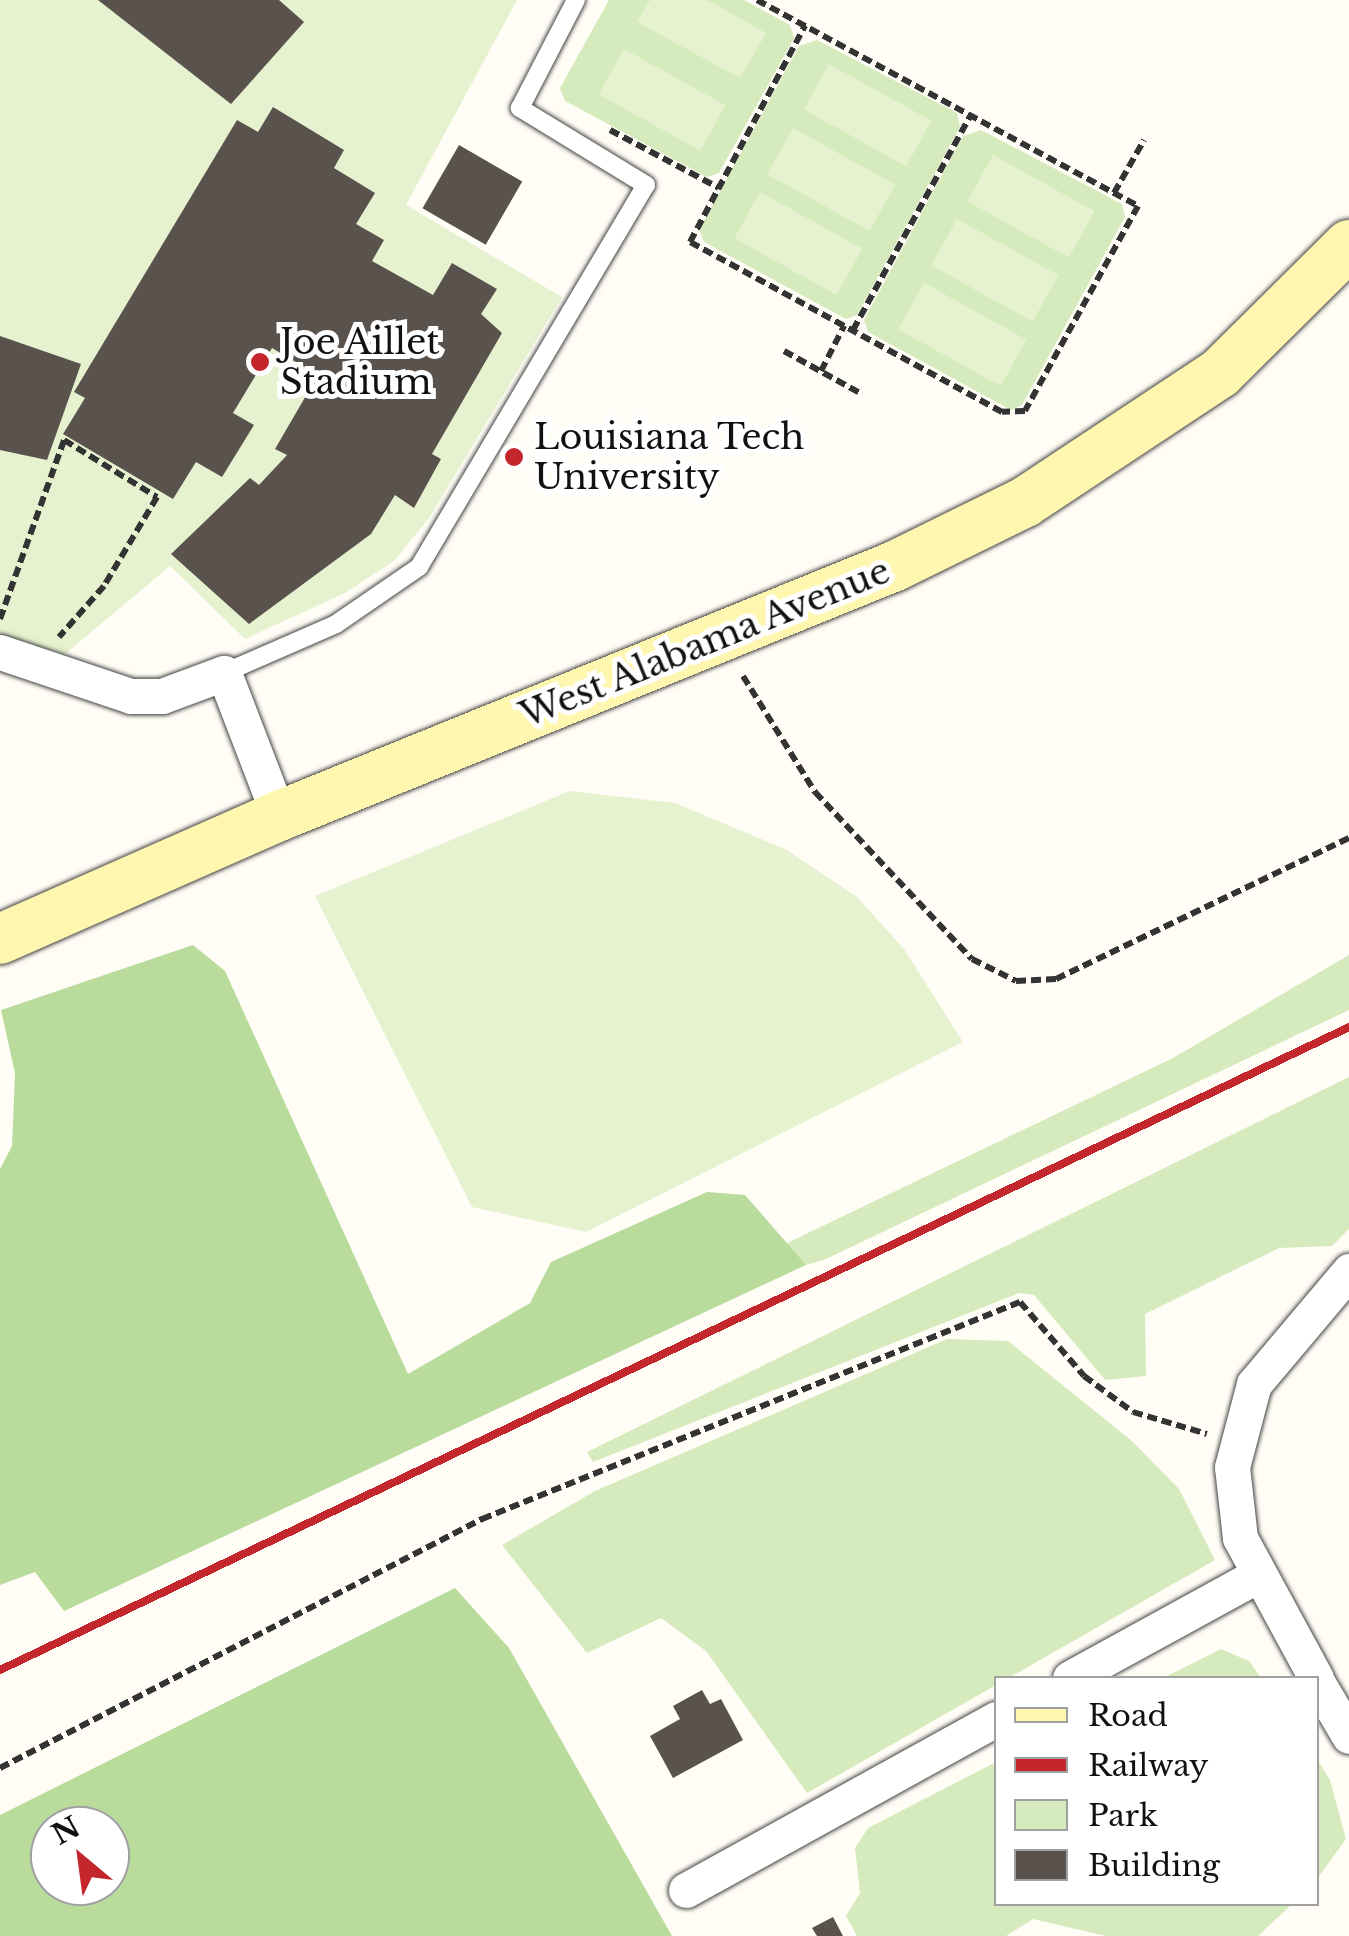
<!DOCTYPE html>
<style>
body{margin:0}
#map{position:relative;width:1349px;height:1936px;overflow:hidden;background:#fffdf5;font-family:"Libre Baskerville",serif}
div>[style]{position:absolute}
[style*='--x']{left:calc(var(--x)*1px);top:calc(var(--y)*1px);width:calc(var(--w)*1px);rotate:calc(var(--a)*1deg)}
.green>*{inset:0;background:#d5ebbd}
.forest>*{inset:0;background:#b9dc9c}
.pitch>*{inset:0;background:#e6f2cf;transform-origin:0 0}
.building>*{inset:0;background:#5a524d;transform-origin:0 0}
.path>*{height:6px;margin-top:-3px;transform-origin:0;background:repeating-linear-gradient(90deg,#333 0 10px,transparent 0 15px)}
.roads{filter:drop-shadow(0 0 2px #444) drop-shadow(0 0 2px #444)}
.lane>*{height:18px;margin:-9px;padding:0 9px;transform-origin:9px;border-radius:9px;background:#fff}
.street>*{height:35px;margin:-17.5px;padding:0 17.5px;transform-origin:17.5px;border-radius:17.5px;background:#fff}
.secondary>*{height:50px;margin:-25px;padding:0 25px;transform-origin:25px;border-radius:25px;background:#fff6b0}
.rail>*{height:8px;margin:-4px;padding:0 4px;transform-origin:4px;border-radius:4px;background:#c4262e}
.dots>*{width:28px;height:28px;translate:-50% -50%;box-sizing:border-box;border:5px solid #fff;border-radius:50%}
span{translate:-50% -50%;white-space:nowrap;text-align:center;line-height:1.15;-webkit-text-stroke:10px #fff;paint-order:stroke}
.poi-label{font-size:35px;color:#111}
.left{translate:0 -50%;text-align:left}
.street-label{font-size:35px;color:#111}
.legend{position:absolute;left:994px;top:1676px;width:325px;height:230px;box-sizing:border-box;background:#fff;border:2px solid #a0a0a0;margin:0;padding:12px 18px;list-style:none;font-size:30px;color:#111}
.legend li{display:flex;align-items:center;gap:20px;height:50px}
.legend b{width:50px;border:2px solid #a0a0a0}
.north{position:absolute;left:30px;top:1806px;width:100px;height:100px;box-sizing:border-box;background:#fff;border:2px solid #a0a0a0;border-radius:50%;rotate:331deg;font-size:28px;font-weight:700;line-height:40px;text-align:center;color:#111}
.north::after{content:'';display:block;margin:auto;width:35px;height:45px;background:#c4262e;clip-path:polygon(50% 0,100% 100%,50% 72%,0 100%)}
</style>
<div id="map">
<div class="green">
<i style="clip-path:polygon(609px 0,744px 0,790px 25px,794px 38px,719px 173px,707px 177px,565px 101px,560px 88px)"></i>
<i style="clip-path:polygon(817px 40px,957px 113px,960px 127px,857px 315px,846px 319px,704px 242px,699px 230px,799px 46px)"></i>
<i style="clip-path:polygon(981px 130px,1122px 204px,1125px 217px,1022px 405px,1011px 410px,868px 332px,864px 320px,963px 136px)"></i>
<i style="clip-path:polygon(1349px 955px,1349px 1010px,826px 1259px,806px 1265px,783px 1245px,1173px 1058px)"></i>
<i style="clip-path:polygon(1349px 1077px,1349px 1229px,1332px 1246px,1279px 1248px,1145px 1314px,1146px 1376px,1105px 1380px,1034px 1295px,1019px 1293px,593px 1462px,587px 1452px)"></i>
<i style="clip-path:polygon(947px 1339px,1008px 1341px,1132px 1441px,1179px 1489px,1215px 1560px,807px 1793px,706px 1651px,661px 1618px,587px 1653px,502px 1545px,595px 1491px)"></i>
<i style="clip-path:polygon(1221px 1649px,1249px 1661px,1261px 1678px,1163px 1678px)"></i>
<i style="clip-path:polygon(1317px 1759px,1330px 1780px,1346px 1839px,1317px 1879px)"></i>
<i style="clip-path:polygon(996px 1762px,996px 1904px,1292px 1904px,1258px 1936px,1106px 1936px,1033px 1919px,1006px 1936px,857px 1936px,846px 1916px,860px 1893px,855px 1848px,868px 1828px)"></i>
</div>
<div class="forest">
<i style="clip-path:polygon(193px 945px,225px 971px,408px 1374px,530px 1303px,551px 1262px,707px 1192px,745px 1195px,806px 1265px,64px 1611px,35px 1572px,0 1585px,0 1169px,12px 1146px,15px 1073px,1px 1010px)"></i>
<i style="clip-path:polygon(evenodd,455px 1588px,509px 1648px,672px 1936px,0 1936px,0 1815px,455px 1588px,110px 1826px,110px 1886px,50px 1886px,50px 1826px,110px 1826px)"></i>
</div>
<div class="pitch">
<i style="clip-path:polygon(0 0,517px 0,406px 205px,562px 297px,429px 518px,394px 561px,345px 593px,245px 639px,170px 566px,65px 654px,0 635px)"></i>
<i style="clip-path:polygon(650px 0,707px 0,766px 33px,740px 78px,637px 22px)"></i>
<i style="left:624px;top:49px;width:116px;height:52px;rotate:29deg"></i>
<i style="left:829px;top:64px;width:117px;height:52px;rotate:29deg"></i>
<i style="left:793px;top:128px;width:117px;height:53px;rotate:29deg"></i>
<i style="left:993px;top:155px;width:116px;height:53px;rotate:29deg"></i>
<i style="left:760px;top:192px;width:117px;height:53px;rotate:29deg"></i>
<i style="left:957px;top:219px;width:116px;height:53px;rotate:29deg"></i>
<i style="left:924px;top:283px;width:117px;height:53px;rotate:29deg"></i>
<i style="clip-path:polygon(570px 791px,675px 803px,785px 849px,857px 897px,904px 949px,963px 1042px,586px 1232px,472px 1207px,315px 896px)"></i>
</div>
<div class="building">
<i style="clip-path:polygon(98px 0,279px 0,304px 22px,231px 104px)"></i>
<i style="clip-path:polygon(273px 107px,344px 150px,334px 168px,375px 193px,356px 224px,384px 240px,372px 261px,433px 295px,452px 263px,497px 289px,481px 314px,502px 333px,432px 454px,441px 459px,414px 508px,395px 495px,371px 534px,249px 624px,171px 554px,250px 478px,259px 485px,287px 455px,275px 449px,318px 375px,272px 348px,233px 413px,254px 425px,222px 477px,196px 462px,173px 499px,63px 434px,85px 398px,74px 392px,237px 120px,258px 132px)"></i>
<i style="left:459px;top:145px;width:73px;height:73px;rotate:30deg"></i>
<i style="clip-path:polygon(0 336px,81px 364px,47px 460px,0 450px)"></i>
<i style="clip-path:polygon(702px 1690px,710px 1704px,721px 1699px,743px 1740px,673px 1778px,650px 1736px,680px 1719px,673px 1706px)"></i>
<i style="clip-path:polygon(833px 1917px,843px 1936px,817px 1936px,812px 1928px)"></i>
</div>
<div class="path">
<i style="--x:757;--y:0;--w:433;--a:28.4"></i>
<i style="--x:1138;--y:206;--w:234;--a:118.9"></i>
<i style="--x:1025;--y:411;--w:23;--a:178"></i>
<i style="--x:1002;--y:412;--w:355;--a:-151.4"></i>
<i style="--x:690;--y:242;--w:245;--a:-62"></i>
<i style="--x:610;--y:130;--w:123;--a:28"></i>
<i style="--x:1114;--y:193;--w:61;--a:-60.5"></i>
<i style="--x:853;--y:330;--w:244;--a:-61.3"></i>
<i style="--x:784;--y:351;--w:89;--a:28.9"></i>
<i style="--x:821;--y:371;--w:51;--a:-62.9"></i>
<i style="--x:0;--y:619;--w:190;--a:-70.3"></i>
<i style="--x:64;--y:440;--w:109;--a:31.5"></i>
<i style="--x:157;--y:497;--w:104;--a:120.8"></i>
<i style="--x:104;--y:586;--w:68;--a:131.4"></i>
<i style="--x:743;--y:676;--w:137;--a:58.2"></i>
<i style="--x:815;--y:792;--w:229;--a:46.8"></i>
<i style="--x:972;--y:959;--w:49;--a:26.6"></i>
<i style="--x:1016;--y:981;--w:40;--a:-2.9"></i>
<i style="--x:1056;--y:979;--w:325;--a:-25.7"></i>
<i style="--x:0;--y:1768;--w:543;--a:-27.32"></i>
<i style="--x:482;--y:1519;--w:580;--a:-21.97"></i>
<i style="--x:1020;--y:1302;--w:98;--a:49.1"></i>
<i style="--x:1084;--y:1376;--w:61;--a:36.3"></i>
<i style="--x:1133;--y:1412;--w:77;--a:16.6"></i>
</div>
<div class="roads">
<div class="lane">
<i style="--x:224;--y:673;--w:122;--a:-23.6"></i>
<i style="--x:336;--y:624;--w:101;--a:-34.5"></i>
<i style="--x:419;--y:567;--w:444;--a:-59.3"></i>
<i style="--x:646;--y:185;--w:148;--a:-148.6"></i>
<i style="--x:520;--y:108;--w:122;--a:-62.6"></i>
</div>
<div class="street">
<i style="--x:0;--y:652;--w:138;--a:18.6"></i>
<i style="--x:131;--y:696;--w:31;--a:0"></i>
<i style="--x:162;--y:696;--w:66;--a:-20.4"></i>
<i style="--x:224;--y:673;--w:153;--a:69"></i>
<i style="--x:1070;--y:1678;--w:212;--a:-28.7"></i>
<i style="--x:1316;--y:1678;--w:159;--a:-118.5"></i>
<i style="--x:1240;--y:1538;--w:71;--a:-96.4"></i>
<i style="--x:1232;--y:1467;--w:86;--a:-75.2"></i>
<i style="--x:1254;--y:1384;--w:148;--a:-49.9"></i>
<i style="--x:1316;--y:1680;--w:65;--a:59.5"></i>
<i style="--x:686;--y:1890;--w:354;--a:-28.9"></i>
</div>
<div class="secondary">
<i style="--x:0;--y:939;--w:305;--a:-23.8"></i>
<i style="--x:279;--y:816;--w:665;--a:-22.09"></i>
<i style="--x:895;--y:566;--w:145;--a:-26.2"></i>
<i style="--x:1025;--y:502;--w:234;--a:-33.5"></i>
<i style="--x:1220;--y:373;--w:182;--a:-44.8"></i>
</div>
</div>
<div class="rail">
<i style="--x:0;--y:1670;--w:1494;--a:-25.48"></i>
</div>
<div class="dots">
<i style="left:260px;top:362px;background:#c4262e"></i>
<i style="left:514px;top:457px;background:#c4262e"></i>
</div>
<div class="poi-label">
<span class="left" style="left:280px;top:362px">Joe Aillet<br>Stadium</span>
<span class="left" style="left:534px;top:457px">Louisiana Tech<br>University</span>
</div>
<div class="street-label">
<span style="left:705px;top:643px;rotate:-22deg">West Alabama Avenue</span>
</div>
<ul class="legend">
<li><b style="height:12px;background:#fff6b0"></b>Road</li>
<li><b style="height:12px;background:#c4262e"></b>Railway</li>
<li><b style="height:28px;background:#d5ebbd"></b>Park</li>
<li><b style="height:28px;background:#5a524d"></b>Building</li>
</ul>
<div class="north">N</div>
</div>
